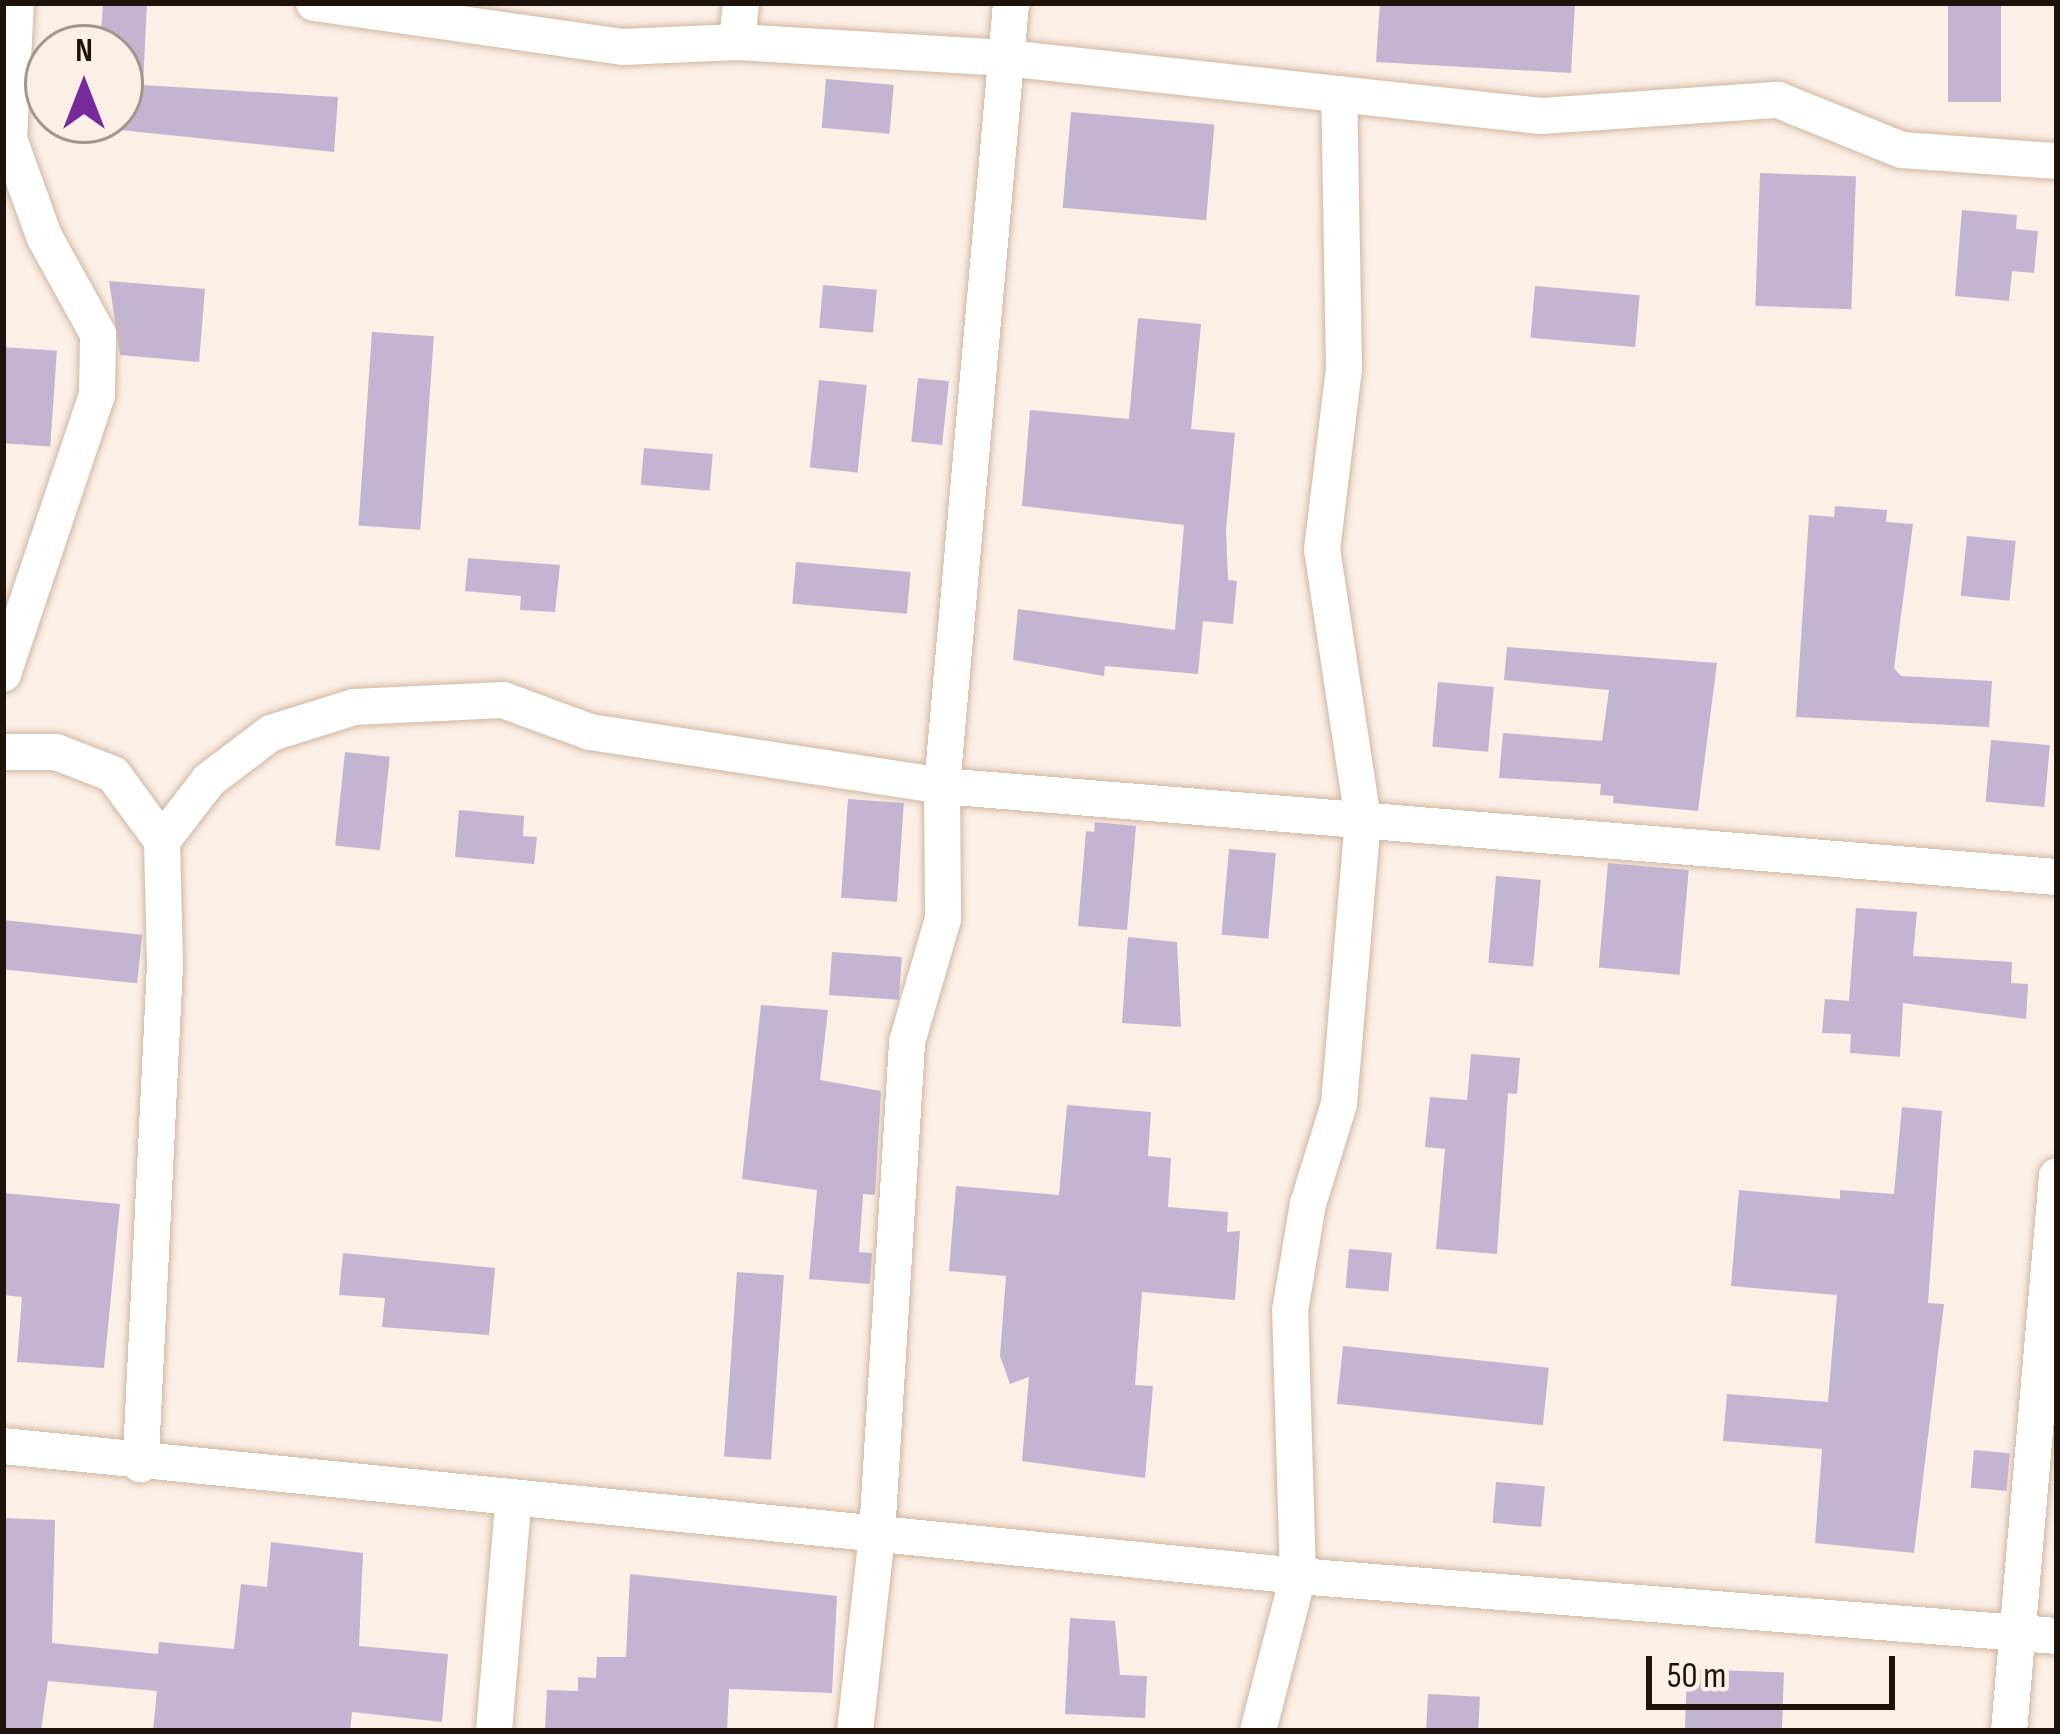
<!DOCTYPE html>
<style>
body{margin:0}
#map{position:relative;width:2060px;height:1734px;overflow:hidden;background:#fbefe6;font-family:"Sofia Sans Condensed",sans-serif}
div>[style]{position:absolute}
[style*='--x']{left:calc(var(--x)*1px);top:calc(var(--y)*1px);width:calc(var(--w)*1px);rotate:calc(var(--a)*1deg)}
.building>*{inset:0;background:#c3b4d2;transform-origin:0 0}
.roads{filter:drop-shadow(0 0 3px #d2b6a0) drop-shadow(0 0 3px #d2b6a0)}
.minor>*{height:36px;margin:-18px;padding:0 18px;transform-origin:18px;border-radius:18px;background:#fff}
span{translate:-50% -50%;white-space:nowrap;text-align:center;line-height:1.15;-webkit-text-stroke:10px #fbefe6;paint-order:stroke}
.frame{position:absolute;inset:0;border:6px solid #1d130b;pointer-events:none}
.north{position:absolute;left:24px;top:24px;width:120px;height:120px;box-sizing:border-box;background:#fbefe6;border:3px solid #a2978e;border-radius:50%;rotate:0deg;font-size:33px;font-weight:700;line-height:48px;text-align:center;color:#1d130b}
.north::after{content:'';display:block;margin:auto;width:42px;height:54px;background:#772a9b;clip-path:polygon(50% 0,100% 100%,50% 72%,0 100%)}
.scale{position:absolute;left:1646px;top:1656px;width:249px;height:54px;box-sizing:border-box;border:6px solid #1d130b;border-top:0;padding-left:15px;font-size:36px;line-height:42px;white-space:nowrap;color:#1d130b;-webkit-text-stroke:9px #fbefe6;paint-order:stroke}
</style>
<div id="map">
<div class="building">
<i style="clip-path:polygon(103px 3px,147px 3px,143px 85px,338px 97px,334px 152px,120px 130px,120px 48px,100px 48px)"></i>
<i style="clip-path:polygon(1380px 3px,1575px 3px,1571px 73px,1376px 62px)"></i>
<i style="left:1948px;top:3px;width:53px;height:99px"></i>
<i style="left:826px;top:79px;width:68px;height:49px;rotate:5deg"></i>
<i style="left:1071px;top:112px;width:144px;height:96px;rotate:5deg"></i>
<i style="left:1760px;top:173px;width:96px;height:133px;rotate:2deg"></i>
<i style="clip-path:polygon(1962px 210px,2017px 215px,2016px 229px,2038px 231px,2034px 273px,2012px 271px,2009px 301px,1955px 296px)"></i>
<i style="clip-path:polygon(109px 281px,205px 289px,199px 362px,120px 355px)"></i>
<i style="left:823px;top:285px;width:54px;height:43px;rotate:5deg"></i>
<i style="left:1535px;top:286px;width:105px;height:52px;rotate:5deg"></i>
<i style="clip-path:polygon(1138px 318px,1201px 324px,1191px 429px,1235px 433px,1226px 530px,1228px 580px,1237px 581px,1233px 624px,1203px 621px,1198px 674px,1105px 666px,1104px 676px,1013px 660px,1018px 609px,1175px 630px,1184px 525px,1022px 506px,1030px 410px,1129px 419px)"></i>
<i style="left:372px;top:332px;width:62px;height:194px;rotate:4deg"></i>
<i style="left:3px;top:347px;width:54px;height:96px;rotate:4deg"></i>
<i style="left:918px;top:378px;width:31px;height:64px;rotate:6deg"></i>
<i style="left:819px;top:380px;width:48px;height:88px;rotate:6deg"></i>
<i style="left:644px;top:448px;width:69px;height:37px;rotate:5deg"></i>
<i style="clip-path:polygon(1835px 506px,1887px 510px,1886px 522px,1913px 524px,1894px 668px,1901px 676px,1992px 681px,1989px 727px,1796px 717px,1809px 515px,1834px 517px)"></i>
<i style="left:1967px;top:536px;width:49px;height:60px;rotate:6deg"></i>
<i style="clip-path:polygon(468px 558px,560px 565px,555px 612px,520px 610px,521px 596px,465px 591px)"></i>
<i style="left:796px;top:562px;width:115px;height:42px;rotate:5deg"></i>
<i style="clip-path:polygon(1507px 647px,1717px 663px,1698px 811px,1613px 803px,1614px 796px,1600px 795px,1601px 784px,1499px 778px,1503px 733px,1602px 741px,1609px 690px,1504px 680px)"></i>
<i style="left:1438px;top:682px;width:56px;height:65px;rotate:5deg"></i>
<i style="left:1991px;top:740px;width:59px;height:62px;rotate:5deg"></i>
<i style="left:345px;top:752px;width:45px;height:94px;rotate:6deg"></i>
<i style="left:848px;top:799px;width:56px;height:99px;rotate:4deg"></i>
<i style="clip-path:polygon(459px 810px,524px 816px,523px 836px,537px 837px,534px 864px,455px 857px)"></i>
<i style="clip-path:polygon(1095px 822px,1136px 826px,1127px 930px,1078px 926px,1086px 831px,1094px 832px)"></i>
<i style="left:1229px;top:849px;width:47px;height:86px;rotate:5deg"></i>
<i style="left:1608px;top:863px;width:81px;height:105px;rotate:5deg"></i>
<i style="left:1496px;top:876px;width:45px;height:87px;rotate:5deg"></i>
<i style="clip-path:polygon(1856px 908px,1917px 912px,1913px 956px,2012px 962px,2011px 983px,2028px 984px,2026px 1019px,1903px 1003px,1900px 1057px,1850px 1053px,1851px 1034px,1822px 1033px,1825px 999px,1849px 1001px)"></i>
<i style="left:3px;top:920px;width:140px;height:49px;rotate:6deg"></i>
<i style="clip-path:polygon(1128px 937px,1177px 942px,1181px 1027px,1122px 1023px)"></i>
<i style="left:832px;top:952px;width:70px;height:43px;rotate:4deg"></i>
<i style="clip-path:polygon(761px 1005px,828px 1010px,820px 1080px,881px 1091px,875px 1195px,863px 1194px,859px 1252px,872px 1253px,870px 1284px,809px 1279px,817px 1190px,742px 1179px)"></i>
<i style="clip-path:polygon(1471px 1054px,1520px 1058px,1517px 1094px,1508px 1093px,1497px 1254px,1436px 1249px,1445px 1149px,1425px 1147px,1430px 1097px,1467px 1100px)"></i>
<i style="clip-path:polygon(1067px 1105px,1151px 1112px,1148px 1156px,1171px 1158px,1168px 1207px,1228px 1212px,1227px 1232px,1240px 1231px,1235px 1300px,1142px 1292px,1135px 1385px,1153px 1386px,1145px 1478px,1022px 1461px,1029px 1377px,1010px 1384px,1000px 1356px,1006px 1276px,949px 1271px,956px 1186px,1059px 1195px)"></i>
<i style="clip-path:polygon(1902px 1107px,1942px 1111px,1928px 1303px,1944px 1304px,1914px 1553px,1815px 1543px,1822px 1449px,1723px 1441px,1727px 1394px,1828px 1402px,1837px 1295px,1731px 1286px,1739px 1190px,1840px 1199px,1840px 1190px,1894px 1194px)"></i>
<i style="clip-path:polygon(3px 1193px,120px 1204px,104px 1368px,17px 1362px,22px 1297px,3px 1295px)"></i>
<i style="left:1349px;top:1249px;width:43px;height:39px;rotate:5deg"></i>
<i style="clip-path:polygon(343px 1253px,495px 1268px,489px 1335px,382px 1327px,385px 1298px,339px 1295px)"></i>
<i style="left:737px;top:1272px;width:47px;height:185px;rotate:4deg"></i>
<i style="left:1343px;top:1346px;width:207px;height:58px;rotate:6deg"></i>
<i style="left:1974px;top:1450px;width:36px;height:38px;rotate:5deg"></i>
<i style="left:1496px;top:1482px;width:49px;height:41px;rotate:5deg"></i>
<i style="clip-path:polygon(3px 1518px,55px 1520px,52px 1643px,158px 1654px,159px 1642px,234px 1649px,241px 1584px,267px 1587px,271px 1542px,363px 1553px,359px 1646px,448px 1654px,442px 1722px,352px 1712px,350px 1731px,153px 1731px,157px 1691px,48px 1681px,41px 1731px,3px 1731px)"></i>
<i style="clip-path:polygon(630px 1574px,837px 1596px,832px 1693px,729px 1689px,727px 1731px,545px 1731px,547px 1690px,578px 1691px,578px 1677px,596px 1678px,597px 1657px,626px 1657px)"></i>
<i style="clip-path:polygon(1070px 1618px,1115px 1621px,1120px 1675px,1147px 1676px,1145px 1718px,1065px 1714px)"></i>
<i style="left:1687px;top:1669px;width:97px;height:62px;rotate:2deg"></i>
<i style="left:1428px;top:1694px;width:52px;height:37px;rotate:3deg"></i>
</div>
<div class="roads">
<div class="minor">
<i style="--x:314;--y:3;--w:312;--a:8.1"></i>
<i style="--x:623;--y:47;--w:114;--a:-2.5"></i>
<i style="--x:737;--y:42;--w:269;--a:3.4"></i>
<i style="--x:1006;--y:58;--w:538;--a:6.19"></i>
<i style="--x:1541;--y:116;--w:238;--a:-3.9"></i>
<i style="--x:1778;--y:100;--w:134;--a:22"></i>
<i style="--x:1902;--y:150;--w:155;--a:4.1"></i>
<i style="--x:737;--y:42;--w:39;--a:-84"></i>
<i style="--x:3;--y:674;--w:295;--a:-71.4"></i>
<i style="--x:97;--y:394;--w:60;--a:-89"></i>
<i style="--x:98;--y:334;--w:112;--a:-118.9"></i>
<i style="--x:44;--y:236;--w:103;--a:-109.8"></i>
<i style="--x:9;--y:139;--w:136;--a:-87.1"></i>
<i style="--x:3;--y:752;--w:53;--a:0"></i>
<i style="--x:56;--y:752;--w:61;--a:21.1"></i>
<i style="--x:113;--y:774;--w:83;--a:53.8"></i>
<i style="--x:162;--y:841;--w:124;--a:88.6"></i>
<i style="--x:165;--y:965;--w:500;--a:92.8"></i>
<i style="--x:162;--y:841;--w:77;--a:-52.4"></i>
<i style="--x:209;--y:780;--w:78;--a:-37.2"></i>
<i style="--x:271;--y:733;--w:87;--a:-17.4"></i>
<i style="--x:354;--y:707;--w:149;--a:-2.7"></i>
<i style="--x:503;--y:700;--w:93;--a:20.2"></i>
<i style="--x:590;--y:732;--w:356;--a:8.7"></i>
<i style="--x:942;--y:786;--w:1119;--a:4.67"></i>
<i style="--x:3;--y:1446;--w:1302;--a:5.73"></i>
<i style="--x:1298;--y:1576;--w:761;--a:4.52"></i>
<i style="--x:494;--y:1731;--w:229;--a:-85.2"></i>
<i style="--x:855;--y:1731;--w:198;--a:-83.6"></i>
<i style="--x:877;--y:1534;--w:493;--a:-86.5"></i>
<i style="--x:907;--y:1042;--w:128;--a:-73.7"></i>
<i style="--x:943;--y:919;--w:133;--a:-90.4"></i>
<i style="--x:942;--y:786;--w:786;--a:-84.96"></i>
<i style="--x:1258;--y:1731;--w:160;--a:-75.5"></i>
<i style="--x:1298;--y:1576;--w:265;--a:-91.7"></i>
<i style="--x:1290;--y:1311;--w:109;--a:-80.5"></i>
<i style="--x:1308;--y:1204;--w:105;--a:-72.8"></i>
<i style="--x:1339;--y:1104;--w:285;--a:-85.2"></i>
<i style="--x:1363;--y:820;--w:273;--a:-98.6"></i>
<i style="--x:1322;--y:550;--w:183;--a:-83.1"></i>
<i style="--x:1344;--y:368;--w:274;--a:-91"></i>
<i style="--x:2009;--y:1731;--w:557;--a:-85.06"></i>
</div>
</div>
<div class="frame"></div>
<div class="north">N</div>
<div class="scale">50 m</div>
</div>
